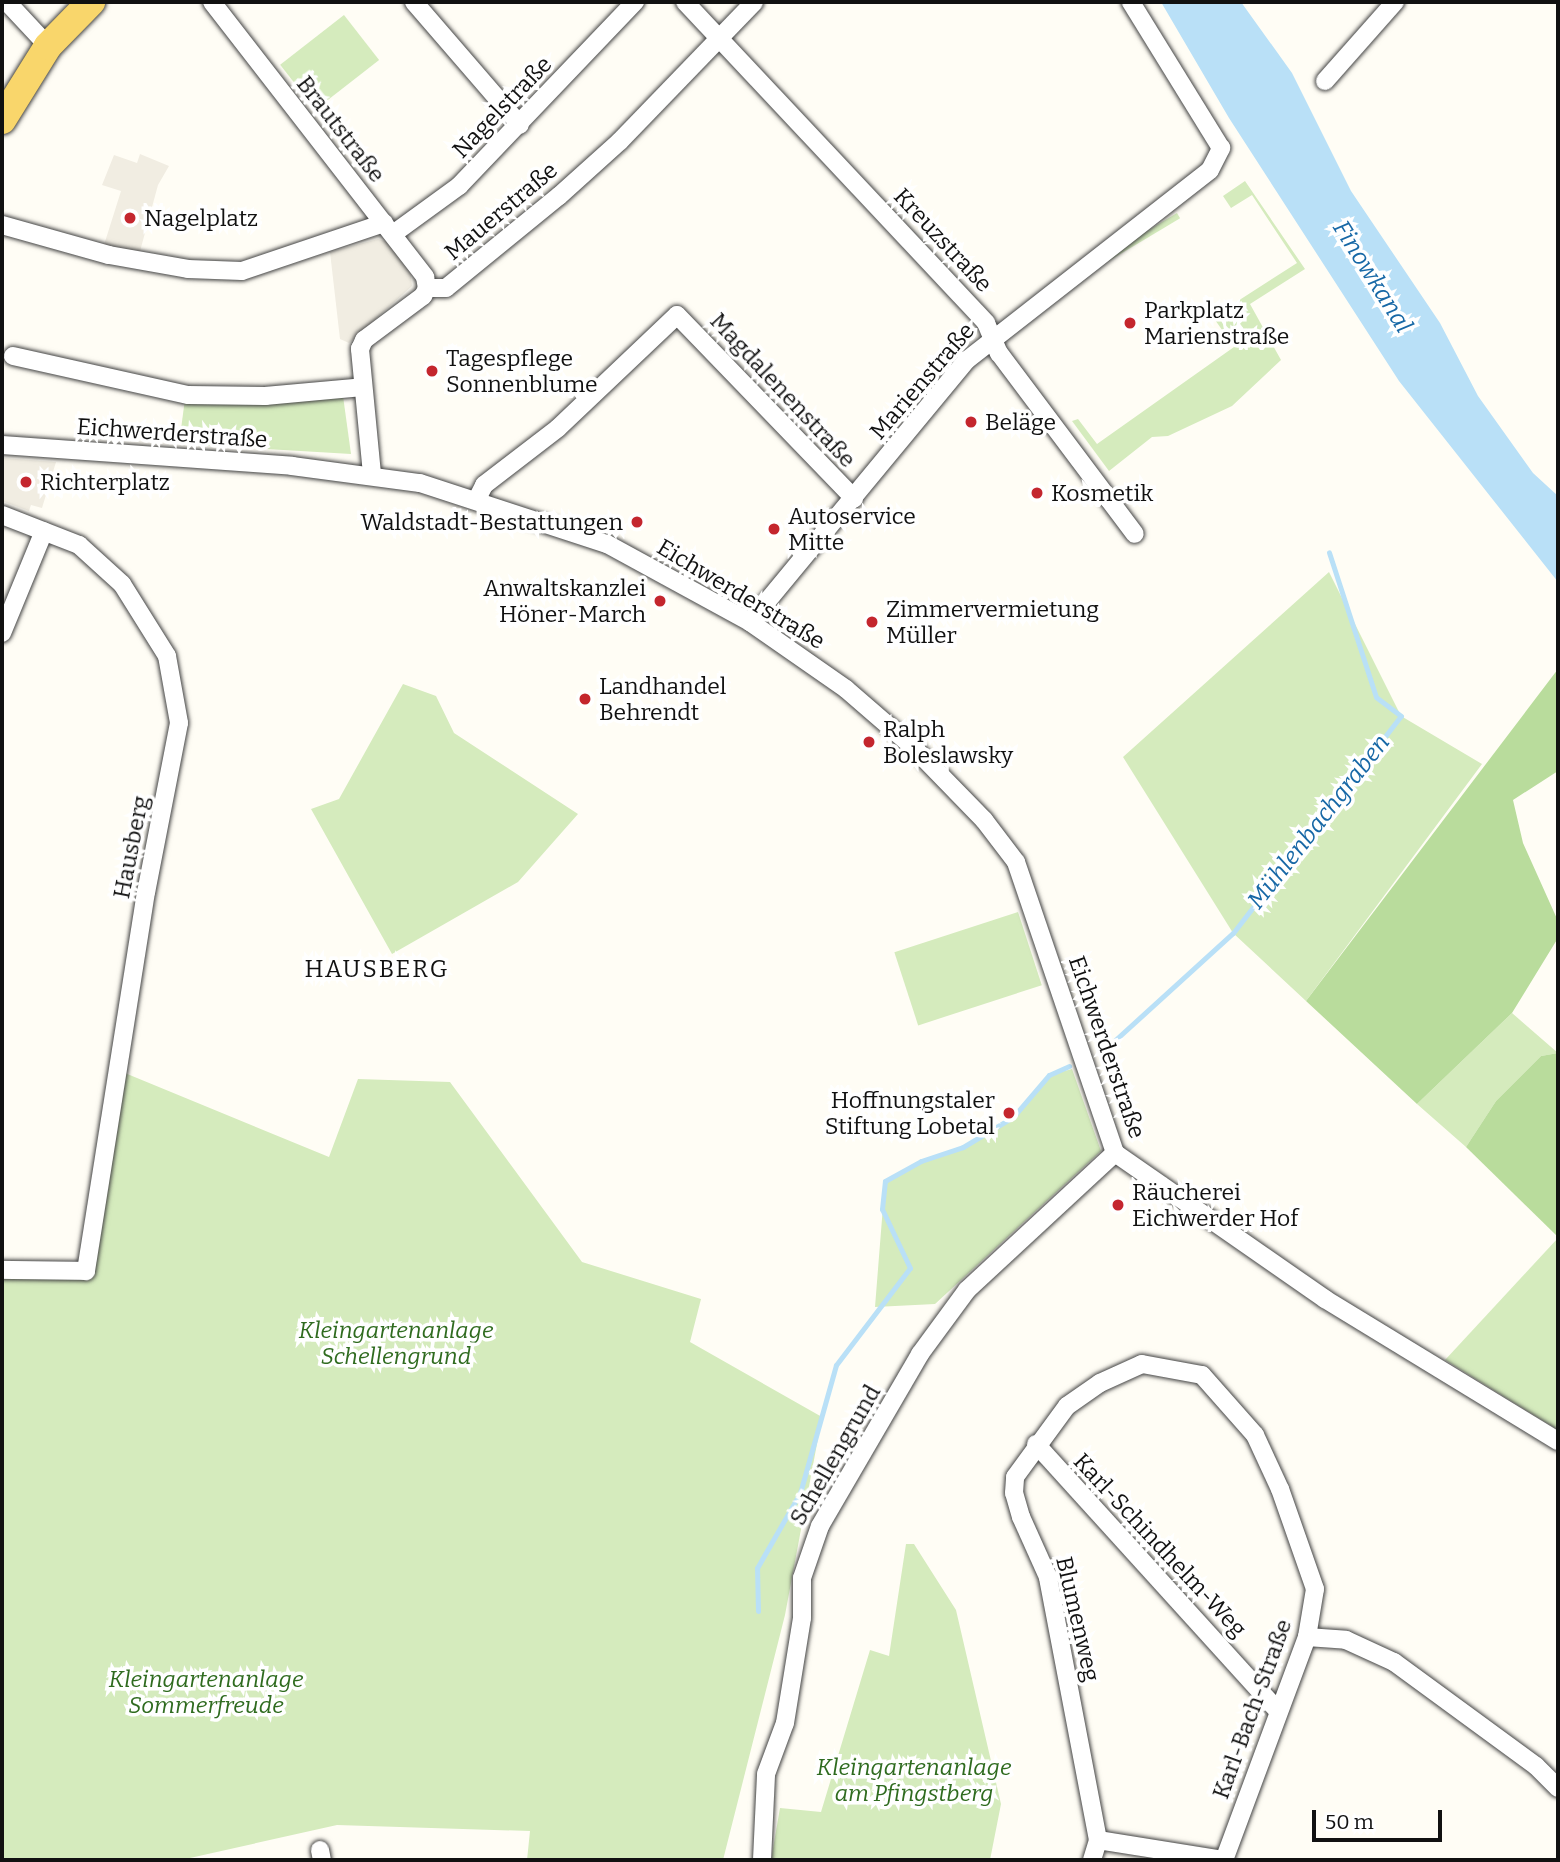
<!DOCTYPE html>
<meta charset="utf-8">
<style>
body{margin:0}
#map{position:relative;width:1560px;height:1862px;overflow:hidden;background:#fffdf5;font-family:Bitter,serif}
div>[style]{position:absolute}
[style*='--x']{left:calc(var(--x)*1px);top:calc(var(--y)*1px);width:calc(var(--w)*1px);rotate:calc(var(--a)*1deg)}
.green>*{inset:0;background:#d5ebbd;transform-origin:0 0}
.forest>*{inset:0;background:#b9dc9c}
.plaza>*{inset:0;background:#f1ede2}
.water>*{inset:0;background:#b9e0f7}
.stream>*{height:5px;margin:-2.5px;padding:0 2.5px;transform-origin:2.5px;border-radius:2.5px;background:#b9e0f7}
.roads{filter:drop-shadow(0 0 2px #444) drop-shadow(0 0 2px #444)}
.minor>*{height:18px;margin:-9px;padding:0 9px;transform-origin:9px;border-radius:9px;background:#fff}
.primary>*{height:28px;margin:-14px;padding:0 14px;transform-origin:14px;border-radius:14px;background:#f9d66b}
.dots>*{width:19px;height:19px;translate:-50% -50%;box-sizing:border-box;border:4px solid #fff;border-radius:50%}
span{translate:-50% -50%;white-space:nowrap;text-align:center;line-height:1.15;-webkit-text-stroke:7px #fff;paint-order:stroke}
.street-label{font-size:23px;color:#111}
.poi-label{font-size:23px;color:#111}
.left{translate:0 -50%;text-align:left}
.right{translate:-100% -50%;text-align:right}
.park-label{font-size:23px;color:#2f6b1f;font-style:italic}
.water-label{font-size:24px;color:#1768a6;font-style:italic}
.neighbourhood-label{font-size:24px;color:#111;letter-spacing:2px}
.frame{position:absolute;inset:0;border:4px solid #111;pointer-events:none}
.scale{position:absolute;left:1312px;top:1810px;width:130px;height:32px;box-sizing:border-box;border:4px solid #111;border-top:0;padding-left:9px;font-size:21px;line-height:24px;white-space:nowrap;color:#111;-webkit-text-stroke:5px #fff;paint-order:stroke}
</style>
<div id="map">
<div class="green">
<i style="left:344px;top:15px;width:57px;height:81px;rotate:52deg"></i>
<i style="clip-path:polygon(1245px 181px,1305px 269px,1250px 304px,1281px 360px,1232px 406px,1168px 436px,1152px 437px,1109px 471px,1072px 421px,1078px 419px,1097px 444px,1234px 347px,1213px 317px,1297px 263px,1252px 195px,1231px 208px,1223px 196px)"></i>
<i style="left:1177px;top:213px;width:6px;height:183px;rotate:59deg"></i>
<i style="clip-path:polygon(343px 396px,351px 454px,179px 444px,185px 399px)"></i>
<i style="clip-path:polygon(1329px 572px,1401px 716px,1482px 764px,1306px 1001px,1233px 933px,1123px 757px)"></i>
<i style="clip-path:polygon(403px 684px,436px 696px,454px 733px,578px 814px,518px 882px,392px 954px,311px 809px,339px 799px)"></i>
<i style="left:1018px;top:912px;width:77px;height:130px;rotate:72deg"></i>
<i style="clip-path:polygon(1512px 1013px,1558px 1053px,1541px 1056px,1496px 1101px,1466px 1147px,1417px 1104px)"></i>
<i style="clip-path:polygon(1072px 1069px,1101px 1151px,935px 1304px,875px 1307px,885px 1181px,921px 1161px,963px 1147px,1013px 1117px,1049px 1075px)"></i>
<i style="clip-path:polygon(120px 1071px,329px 1157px,358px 1079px,450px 1082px,582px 1262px,701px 1299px,690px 1342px,822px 1417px,785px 1615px,723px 1860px,527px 1860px,530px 1831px,337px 1825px,181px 1860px,2px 1860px,2px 1270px,86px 1271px)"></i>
<i style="clip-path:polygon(1558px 1238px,1558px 1430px,1445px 1360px)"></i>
<i style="clip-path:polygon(906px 1544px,914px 1544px,956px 1610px,1001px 1804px,990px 1860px,771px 1860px,780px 1808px,821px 1812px,870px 1650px,889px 1656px)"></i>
</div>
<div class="forest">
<i style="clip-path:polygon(1558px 669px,1558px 771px,1513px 800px,1523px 843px,1558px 921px,1558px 938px,1512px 1013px,1417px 1104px,1306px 1001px)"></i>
<i style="clip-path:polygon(1558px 1053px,1558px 1237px,1466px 1147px,1496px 1101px,1541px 1056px)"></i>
</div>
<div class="plaza">
<i style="clip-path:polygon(140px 154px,169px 166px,158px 185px,139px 255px,104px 245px,121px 191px,102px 185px,114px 155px,137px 163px)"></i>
<i style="clip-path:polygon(378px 239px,388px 242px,410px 270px,412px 286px,349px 343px,340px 339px,330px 252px)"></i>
<i style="clip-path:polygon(2px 458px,56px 462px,42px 508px,31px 505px,29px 511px,2px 501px)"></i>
</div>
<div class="water">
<i style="clip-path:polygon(1161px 2px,1241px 2px,1292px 73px,1351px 191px,1440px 323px,1478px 396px,1533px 473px,1558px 496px,1558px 582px,1399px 381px,1229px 118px)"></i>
</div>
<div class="stream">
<i style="--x:1102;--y:1052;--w:177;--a:-42.3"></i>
<i style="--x:1233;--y:933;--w:274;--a:-52.3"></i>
<i style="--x:1401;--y:716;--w:31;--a:-143"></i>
<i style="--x:1376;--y:697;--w:152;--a:-108"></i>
<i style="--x:758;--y:1611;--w:43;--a:-91.3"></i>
<i style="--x:757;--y:1568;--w:86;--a:-60.2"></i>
<i style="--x:800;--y:1493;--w:133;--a:-74.3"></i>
<i style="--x:836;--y:1365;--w:122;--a:-52.7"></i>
<i style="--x:910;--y:1268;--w:65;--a:-115.4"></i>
<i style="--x:882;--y:1209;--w:28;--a:-84"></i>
<i style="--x:885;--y:1181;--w:41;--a:-29.1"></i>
<i style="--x:921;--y:1161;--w:44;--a:-18.4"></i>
<i style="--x:963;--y:1147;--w:58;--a:-31"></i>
<i style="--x:1013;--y:1117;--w:55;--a:-49.4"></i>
<i style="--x:1049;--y:1075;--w:22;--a:-24"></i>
</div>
<div class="roads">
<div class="minor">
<i style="--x:7;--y:2;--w:60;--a:47"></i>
<i style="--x:212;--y:2;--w:348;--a:52.2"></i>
<i style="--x:425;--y:277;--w:11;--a:80"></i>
<i style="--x:414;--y:2;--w:162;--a:49.2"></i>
<i style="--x:685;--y:2;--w:440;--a:46.8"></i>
<i style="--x:986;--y:323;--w:33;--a:67"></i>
<i style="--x:999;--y:353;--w:226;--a:53.1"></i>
<i style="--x:1325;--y:81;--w:106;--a:-48.5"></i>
<i style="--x:2;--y:225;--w:111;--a:15.7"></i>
<i style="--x:109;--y:255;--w:80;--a:10"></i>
<i style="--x:188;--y:269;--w:54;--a:2.1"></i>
<i style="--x:242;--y:271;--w:150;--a:-18.7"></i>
<i style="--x:393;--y:234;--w:82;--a:-36"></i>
<i style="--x:459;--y:186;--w:255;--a:-46.3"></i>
<i style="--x:427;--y:288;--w:19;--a:0"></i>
<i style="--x:446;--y:288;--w:146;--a:-39.2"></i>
<i style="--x:559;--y:196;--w:82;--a:-42"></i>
<i style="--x:620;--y:141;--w:193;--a:-46"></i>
<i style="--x:13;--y:356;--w:179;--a:12.6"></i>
<i style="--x:188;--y:395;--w:77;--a:0.7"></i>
<i style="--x:265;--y:396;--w:98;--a:-5.2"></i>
<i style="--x:2;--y:445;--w:291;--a:4.1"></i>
<i style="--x:292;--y:466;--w:129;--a:7.6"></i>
<i style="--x:420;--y:483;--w:197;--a:18.1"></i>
<i style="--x:607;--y:544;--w:163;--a:28.6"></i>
<i style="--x:750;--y:622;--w:117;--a:34.9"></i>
<i style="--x:846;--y:689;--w:89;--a:40.9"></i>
<i style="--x:913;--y:747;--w:102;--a:45.8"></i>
<i style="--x:984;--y:820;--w:53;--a:52.7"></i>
<i style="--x:1016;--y:862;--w:307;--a:71.2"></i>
<i style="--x:1115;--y:1153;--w:256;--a:34.8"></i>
<i style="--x:1325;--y:1299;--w:273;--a:31.4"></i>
<i style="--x:372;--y:474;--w:126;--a:-95.5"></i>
<i style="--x:360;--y:349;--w:10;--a:-66"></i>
<i style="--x:364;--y:340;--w:74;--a:-36.7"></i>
<i style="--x:423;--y:296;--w:9;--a:-63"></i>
<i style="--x:477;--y:499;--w:16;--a:-63"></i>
<i style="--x:484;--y:485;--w:93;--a:-37.6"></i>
<i style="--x:558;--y:428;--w:164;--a:-43.5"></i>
<i style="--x:677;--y:315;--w:255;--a:46"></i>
<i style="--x:2;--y:515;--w:83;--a:21.3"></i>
<i style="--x:79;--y:545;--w:58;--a:42.2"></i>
<i style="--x:122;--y:584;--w:85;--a:58"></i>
<i style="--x:167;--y:656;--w:68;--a:79.8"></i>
<i style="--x:179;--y:723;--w:172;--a:101"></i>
<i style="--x:146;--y:892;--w:384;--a:99"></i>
<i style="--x:86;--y:1271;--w:84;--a:-179.3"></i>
<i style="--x:750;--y:622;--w:340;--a:-50.4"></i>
<i style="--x:967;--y:360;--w:308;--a:-38"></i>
<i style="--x:1210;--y:170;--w:25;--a:-63"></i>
<i style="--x:1221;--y:148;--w:172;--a:-121.7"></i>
<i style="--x:2;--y:633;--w:110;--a:-67.6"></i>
<i style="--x:1036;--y:1444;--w:359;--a:47.8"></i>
<i style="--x:1307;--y:1637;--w:39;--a:4"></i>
<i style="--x:1346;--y:1640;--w:53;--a:24.6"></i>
<i style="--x:1394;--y:1662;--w:176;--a:36.2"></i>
<i style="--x:1536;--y:1766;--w:31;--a:45"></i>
<i style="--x:1098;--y:1840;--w:128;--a:9"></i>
<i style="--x:320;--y:1850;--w:10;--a:79"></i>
<i style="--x:762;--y:1860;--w:86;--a:-87.3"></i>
<i style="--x:766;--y:1774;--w:54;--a:-69.6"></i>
<i style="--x:785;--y:1723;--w:106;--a:-80.8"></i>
<i style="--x:802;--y:1618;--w:40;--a:-90"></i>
<i style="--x:802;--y:1578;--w:55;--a:-70.9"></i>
<i style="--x:820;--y:1526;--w:199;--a:-59.8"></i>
<i style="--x:920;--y:1354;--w:79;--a:-53.7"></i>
<i style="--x:967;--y:1290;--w:202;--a:-42.8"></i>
<i style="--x:1092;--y:1860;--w:21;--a:-73"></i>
<i style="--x:1098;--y:1840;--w:268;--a:-100.8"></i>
<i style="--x:1048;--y:1577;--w:66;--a:-114.2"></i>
<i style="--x:1021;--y:1517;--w:25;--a:-106"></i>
<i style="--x:1014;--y:1493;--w:16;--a:-86"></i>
<i style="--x:1015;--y:1477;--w:88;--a:-53.8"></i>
<i style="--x:1067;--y:1406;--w:40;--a:-34.9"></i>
<i style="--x:1100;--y:1383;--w:46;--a:-24.3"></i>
<i style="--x:1142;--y:1364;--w:61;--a:10.4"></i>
<i style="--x:1202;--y:1375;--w:80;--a:48.5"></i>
<i style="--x:1255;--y:1435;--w:60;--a:65.2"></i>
<i style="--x:1280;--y:1489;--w:106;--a:70.7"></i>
<i style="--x:1315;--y:1589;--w:49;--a:99.5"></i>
<i style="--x:1307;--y:1637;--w:238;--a:110.4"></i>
</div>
<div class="primary">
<i style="--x:2;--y:120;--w:87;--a:-58.1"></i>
<i style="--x:48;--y:46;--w:62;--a:-45.7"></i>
</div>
</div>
<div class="dots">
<i style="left:130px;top:218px;background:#c4262e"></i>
<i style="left:1130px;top:323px;background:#c4262e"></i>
<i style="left:432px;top:371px;background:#c4262e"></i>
<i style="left:971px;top:422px;background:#c4262e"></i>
<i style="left:26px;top:482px;background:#c4262e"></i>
<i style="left:1037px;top:493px;background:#c4262e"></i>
<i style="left:637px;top:522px;background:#c4262e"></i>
<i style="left:774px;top:529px;background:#c4262e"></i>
<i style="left:660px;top:601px;background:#c4262e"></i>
<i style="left:872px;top:622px;background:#c4262e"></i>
<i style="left:585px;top:699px;background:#c4262e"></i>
<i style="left:869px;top:742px;background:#c4262e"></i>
<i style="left:1009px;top:1113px;background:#c4262e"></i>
<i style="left:1118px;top:1205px;background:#c4262e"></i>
</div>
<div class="street-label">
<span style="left:502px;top:107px;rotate:-46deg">Nagelstraße</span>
<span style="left:341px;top:129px;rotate:52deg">Brautstraße</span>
<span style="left:501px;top:211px;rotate:-40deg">Mauerstraße</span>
<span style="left:943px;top:240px;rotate:47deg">Kreuzstraße</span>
<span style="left:922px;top:381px;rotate:-49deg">Marienstraße</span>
<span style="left:783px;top:390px;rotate:47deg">Magdalenenstraße</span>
<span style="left:172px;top:433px;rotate:4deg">Eichwerderstraße</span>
<span style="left:741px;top:594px;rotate:31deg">Eichwerderstraße</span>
<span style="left:131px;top:847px;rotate:-79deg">Hausberg</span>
<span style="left:1107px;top:1047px;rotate:71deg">Eichwerderstraße</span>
<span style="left:835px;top:1455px;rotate:-60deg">Schellengrund</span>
<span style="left:1160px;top:1545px;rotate:47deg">Karl-Schindhelm-Weg</span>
<span style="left:1078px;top:1619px;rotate:77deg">Blumenweg</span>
<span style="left:1252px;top:1709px;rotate:-70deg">Karl-Bach-Straße</span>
</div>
<div class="poi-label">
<span class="left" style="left:144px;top:218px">Nagelplatz</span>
<span class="left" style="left:1144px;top:323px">Parkplatz<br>Marienstraße</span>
<span class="left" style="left:446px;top:371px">Tagespflege<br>Sonnenblume</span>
<span class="left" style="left:985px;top:422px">Beläge</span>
<span class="left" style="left:40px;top:482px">Richterplatz</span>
<span class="left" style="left:1051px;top:493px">Kosmetik</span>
<span class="left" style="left:788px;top:529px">Autoservice<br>Mitte</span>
<span class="right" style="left:623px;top:522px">Waldstadt-Bestattungen</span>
<span class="right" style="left:646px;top:601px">Anwaltskanzlei<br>Höner-March</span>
<span class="left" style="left:886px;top:622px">Zimmervermietung<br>Müller</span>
<span class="left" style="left:599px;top:699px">Landhandel<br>Behrendt</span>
<span class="left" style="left:883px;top:742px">Ralph<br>Boleslawsky</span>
<span class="right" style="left:995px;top:1113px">Hoffnungstaler<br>Stiftung Lobetal</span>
<span class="left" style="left:1132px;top:1205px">Räucherei<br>Eichwerder Hof</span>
</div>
<div class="park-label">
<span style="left:396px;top:1343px">Kleingartenanlage<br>Schellengrund</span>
<span style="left:206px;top:1692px">Kleingartenanlage<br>Sommerfreude</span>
<span style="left:914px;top:1780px">Kleingartenanlage<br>am Pfingstberg</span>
</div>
<div class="water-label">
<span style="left:1372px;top:277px;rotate:58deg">Finowkanal</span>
<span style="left:1319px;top:822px;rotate:-52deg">Mühlenbachgraben</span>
</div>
<div class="neighbourhood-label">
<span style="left:377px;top:970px">HAUSBERG</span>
</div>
<div class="frame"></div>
<div class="scale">50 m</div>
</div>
